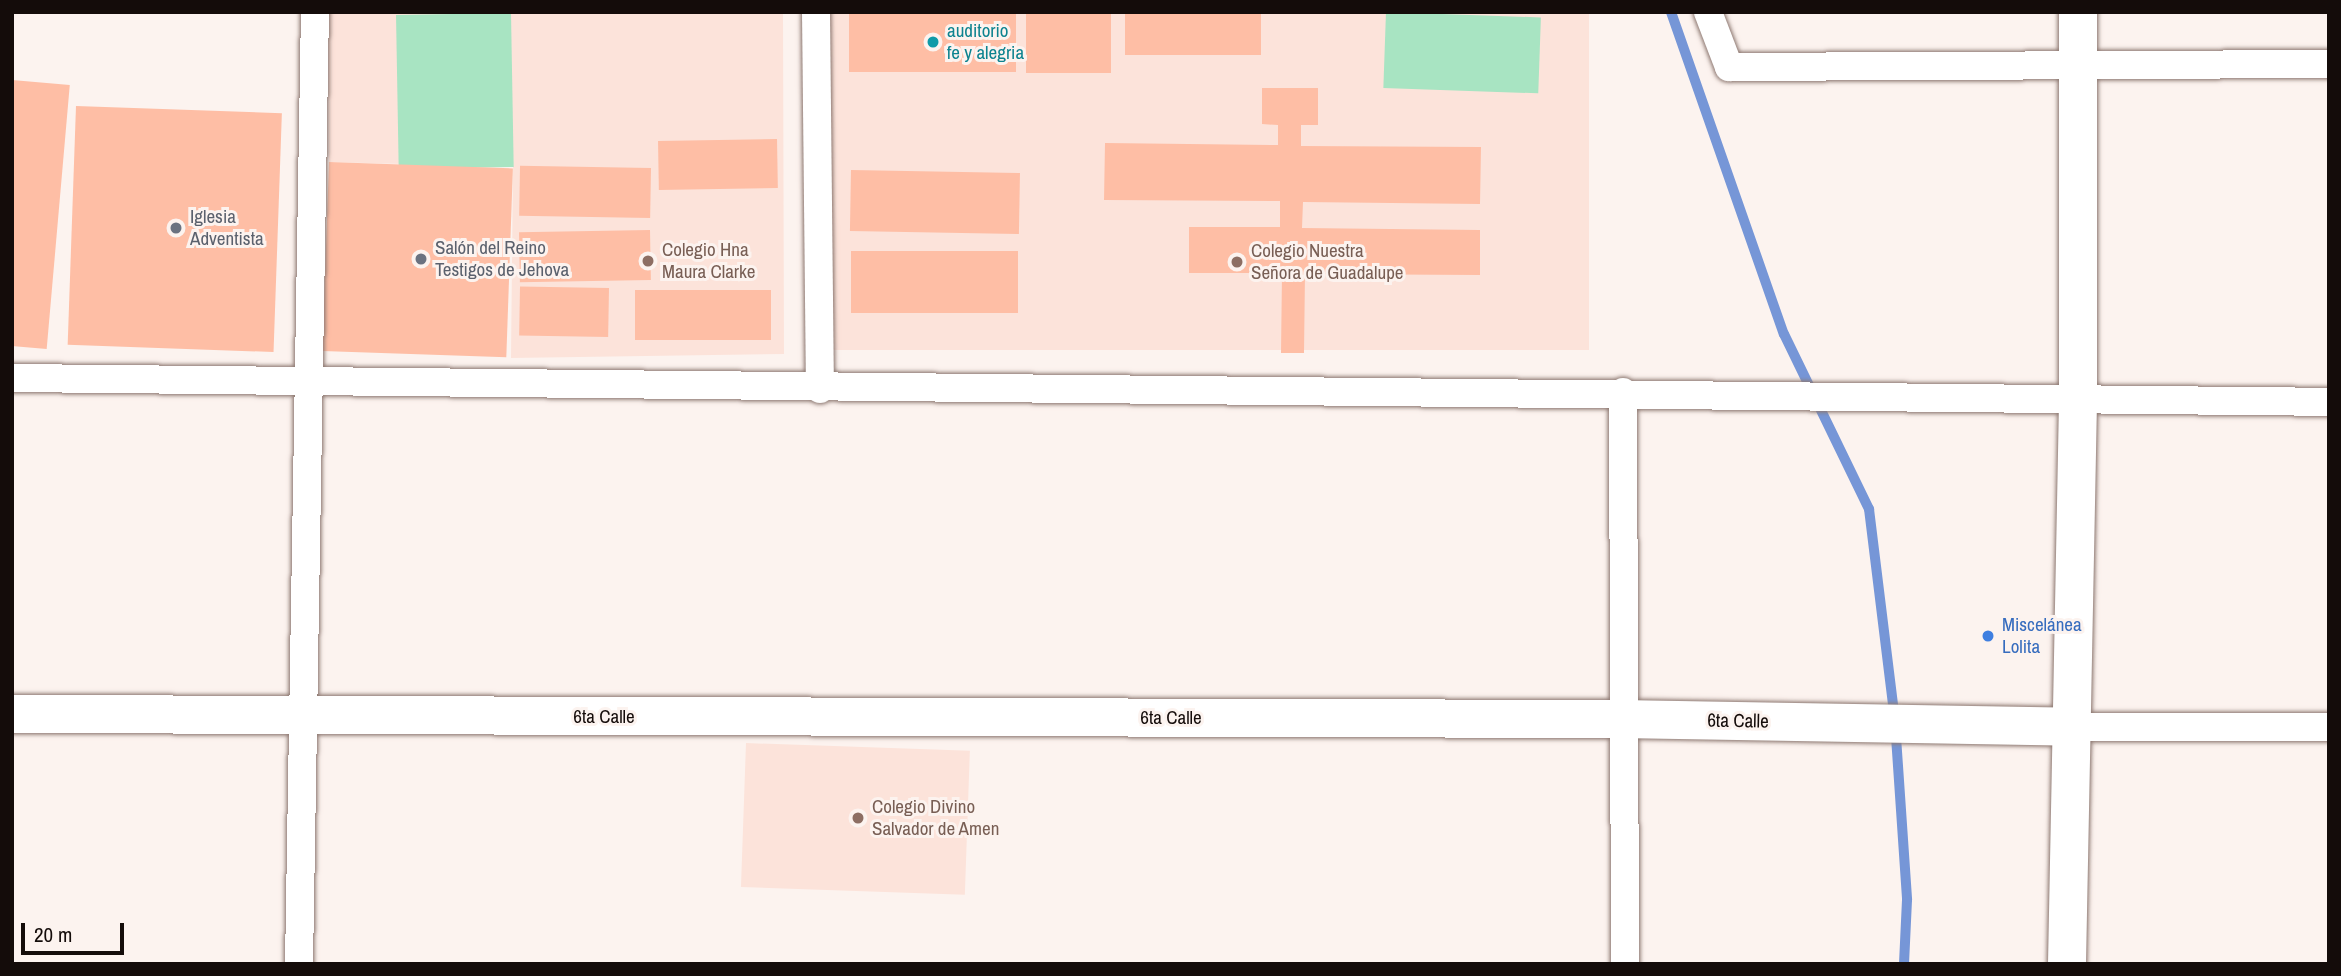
<!DOCTYPE html>
<meta charset="utf-8">
<style>
body{margin:0}
#map{position:relative;width:2341px;height:976px;overflow:hidden;background:#fcf3ef;font-family:"Archivo Narrow",sans-serif}
div>[style]{position:absolute}
[style*='--x']{left:calc(var(--x)*1px);top:calc(var(--y)*1px);width:calc(var(--w)*1px);rotate:calc(var(--a)*1deg)}
.built>*{inset:0;background:#fce3da;transform-origin:0 0}
.green>*{inset:0;background:#a8e4c2;transform-origin:0 0}
.stream>*{height:10px;margin:-5px;padding:0 5px;transform-origin:5px;border-radius:5px;background:#7696d7}
.building>*{inset:0;background:#febea5;transform-origin:0 0}
.roads{filter:drop-shadow(0 0 2px #8d7871) drop-shadow(0 0 2px #8d7871)}
.street>*{height:28px;margin:-14px;padding:0 14px;transform-origin:14px;border-radius:14px;background:#fff}
.secondary>*{height:38px;margin:-19px;padding:0 19px;transform-origin:19px;border-radius:19px;background:#fff}
.dots>*{width:19px;height:19px;translate:-50% -50%;box-sizing:border-box;border:4px solid #fcf3ef;border-radius:50%}
span{translate:-50% -50%;white-space:nowrap;text-align:center;line-height:1.15;-webkit-text-stroke:6px #fcf3ef;paint-order:stroke}
.culture-label{font-size:19px;color:#0d838f}
.left{translate:0 -50%;text-align:left}
.worship-label{font-size:19px;color:#5b616d}
.education-label{font-size:19px;color:#785e54}
.shop-label{font-size:19px;color:#366cbe}
.street-label{font-size:19px;color:#140c0a}
.frame{position:absolute;inset:0;border:14px solid #140c0a;pointer-events:none}
.scale{position:absolute;left:21px;top:923px;width:103px;height:32px;box-sizing:border-box;border:4px solid #140c0a;border-top:0;padding-left:9px;font-size:21px;line-height:24px;white-space:nowrap;color:#140c0a;-webkit-text-stroke:5px #fcf3ef;paint-order:stroke}
</style>
<div id="map">
<div class="built">
<i style="clip-path:polygon(328px 12px,783px 12px,784px 354px,511px 358px,513px 167px,329px 162px)"></i>
<i style="left:829px;top:12px;width:760px;height:338px"></i>
<i style="left:746px;top:743px;width:224px;height:144px;rotate:2deg"></i>
</div>
<div class="green">
<i style="left:1386px;top:12px;width:155px;height:76px;rotate:2deg"></i>
<i style="left:511px;top:13px;width:154px;height:115px;rotate:89deg"></i>
</div>
<div class="stream">
<i style="--x:1671;--y:12;--w:341;--a:70.7"></i>
<i style="--x:1784;--y:334;--w:195;--a:64.1"></i>
<i style="--x:1869;--y:509;--w:215;--a:83"></i>
<i style="--x:1895;--y:722;--w:178;--a:86.1"></i>
<i style="--x:1907;--y:900;--w:64;--a:92.7"></i>
</div>
<div class="building">
<i style="left:849px;top:12px;width:167px;height:60px"></i>
<i style="left:1026px;top:12px;width:85px;height:61px"></i>
<i style="left:1125px;top:12px;width:136px;height:43px"></i>
<i style="left:12px;top:80px;width:58px;height:265px;rotate:5deg"></i>
<i style="clip-path:polygon(1262px 88px,1318px 88px,1318px 125px,1301px 125px,1301px 146px,1481px 147px,1480px 204px,1303px 202px,1302px 228px,1480px 230px,1480px 275px,1305px 274px,1304px 353px,1281px 353px,1282px 273px,1189px 273px,1189px 227px,1280px 227px,1280px 201px,1104px 200px,1105px 143px,1278px 145px,1278px 125px,1262px 124px)"></i>
<i style="left:76px;top:106px;width:206px;height:239px;rotate:2deg"></i>
<i style="left:777px;top:139px;width:49px;height:119px;rotate:89deg"></i>
<i style="left:329px;top:162px;width:184px;height:189px;rotate:2deg"></i>
<i style="left:651px;top:168px;width:50px;height:131px;rotate:91deg"></i>
<i style="left:851px;top:170px;width:169px;height:61px;rotate:1deg"></i>
<i style="left:650px;top:230px;width:50px;height:131px;rotate:89deg"></i>
<i style="left:851px;top:251px;width:167px;height:62px"></i>
<i style="left:609px;top:288px;width:49px;height:89px;rotate:91deg"></i>
<i style="left:635px;top:290px;width:136px;height:50px"></i>
</div>
<div class="roads">
<div class="street">
<i style="--x:816;--y:12;--w:377;--a:89.4"></i>
<i style="--x:1708;--y:12;--w:59;--a:69.1"></i>
<i style="--x:1729;--y:67;--w:600;--a:-0.29"></i>
<i style="--x:12;--y:378;--w:2317;--a:0.59"></i>
<i style="--x:1623;--y:392;--w:572;--a:89.8"></i>
<i style="--x:2070;--y:727;--w:259;--a:0"></i>
<i style="--x:299;--y:964;--w:952;--a:-89.04"></i>
</div>
<div class="secondary">
<i style="--x:12;--y:714;--w:1612;--a:0.18"></i>
<i style="--x:1624;--y:719;--w:446;--a:1"></i>
<i style="--x:2067;--y:964;--w:565;--a:-88.88"></i>
<i style="--x:2078;--y:399;--w:387;--a:-90"></i>
</div>
</div>
<div class="dots">
<i style="left:933px;top:42px;background:#0f9aa8"></i>
<i style="left:176px;top:228px;background:#6b7280"></i>
<i style="left:421px;top:259px;background:#6b7280"></i>
<i style="left:648px;top:261px;background:#8d6e63"></i>
<i style="left:1237px;top:262px;background:#8d6e63"></i>
<i style="left:1988px;top:636px;background:#3f7fe0"></i>
<i style="left:858px;top:818px;background:#8d6e63"></i>
</div>
<div class="culture-label">
<span class="left" style="left:947px;top:42px">auditorio<br>fe y alegria</span>
</div>
<div class="worship-label">
<span class="left" style="left:190px;top:228px">Iglesia<br>Adventista</span>
<span class="left" style="left:435px;top:259px">Salón del Reino<br>Testigos de Jehova</span>
</div>
<div class="education-label">
<span class="left" style="left:662px;top:261px">Colegio Hna<br>Maura Clarke</span>
<span class="left" style="left:1251px;top:262px">Colegio Nuestra<br>Señora de Guadalupe</span>
<span class="left" style="left:872px;top:818px">Colegio Divino<br>Salvador de Amen</span>
</div>
<div class="shop-label">
<span class="left" style="left:2002px;top:636px">Miscelánea<br>Lolita</span>
</div>
<div class="street-label">
<span style="left:604px;top:717px">6ta Calle</span>
<span style="left:1171px;top:718px">6ta Calle</span>
<span style="left:1738px;top:721px;rotate:1deg">6ta Calle</span>
</div>
<div class="frame"></div>
<div class="scale">20 m</div>
</div>
